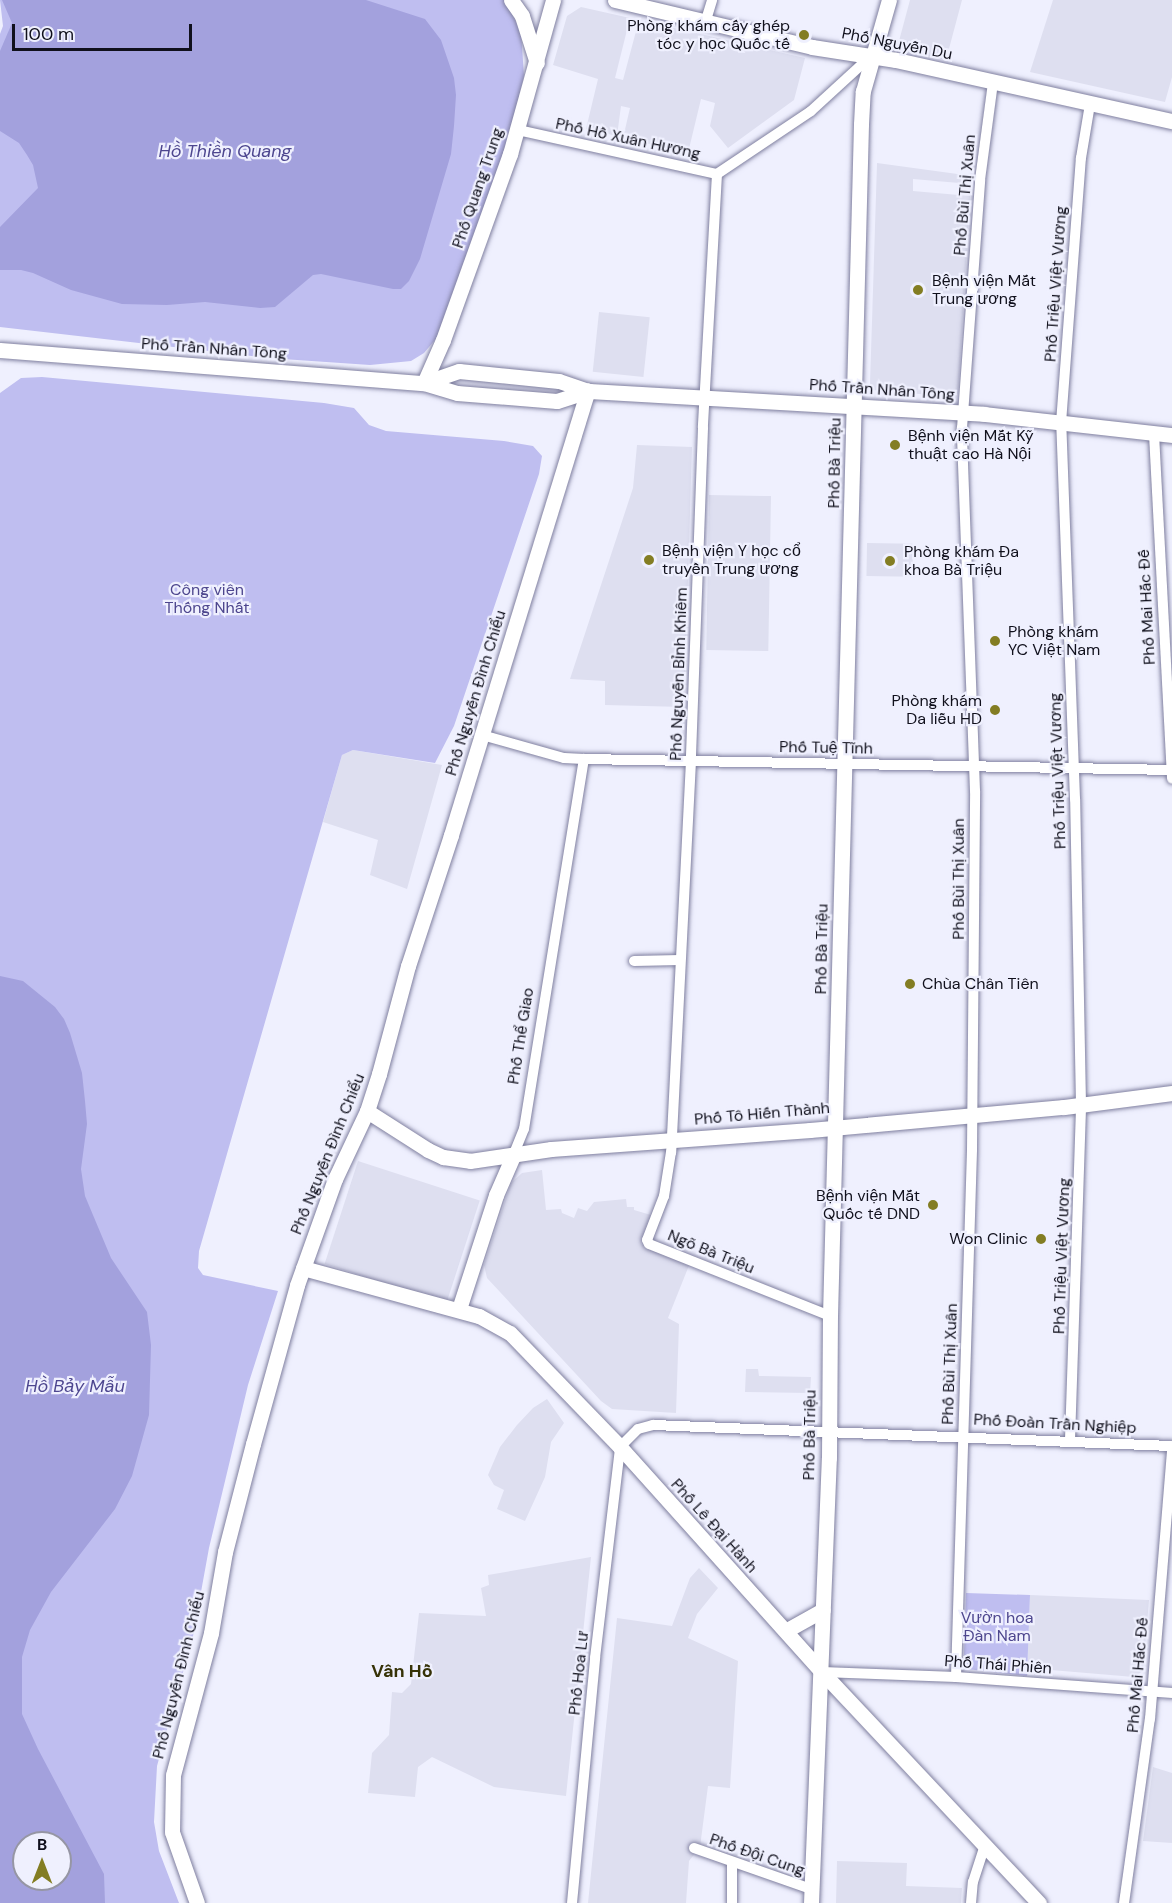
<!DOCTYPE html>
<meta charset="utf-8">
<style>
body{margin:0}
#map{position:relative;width:1172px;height:1903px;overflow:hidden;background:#eff0fe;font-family:"DM Sans",sans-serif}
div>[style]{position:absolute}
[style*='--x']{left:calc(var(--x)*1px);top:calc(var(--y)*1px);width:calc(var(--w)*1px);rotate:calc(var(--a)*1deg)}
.built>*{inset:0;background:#dedff0;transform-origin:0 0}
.green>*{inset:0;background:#bfbef0}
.water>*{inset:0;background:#a3a1dd}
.roads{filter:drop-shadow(0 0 2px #7f7f9f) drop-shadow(0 0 2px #7f7f9f)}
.street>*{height:10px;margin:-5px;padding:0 5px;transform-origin:5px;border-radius:5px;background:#fff}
.secondary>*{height:15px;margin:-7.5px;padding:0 7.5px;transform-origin:7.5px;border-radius:7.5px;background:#fff}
.dots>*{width:16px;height:16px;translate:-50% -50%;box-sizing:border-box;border:3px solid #eff0fe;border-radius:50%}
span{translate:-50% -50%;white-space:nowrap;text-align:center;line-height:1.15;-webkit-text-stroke:4.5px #eff0fe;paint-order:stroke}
.poi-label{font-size:16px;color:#10101c}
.right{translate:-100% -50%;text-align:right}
.left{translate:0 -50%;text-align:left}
.street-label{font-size:16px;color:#10101c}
.park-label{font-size:16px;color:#4d468e}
.water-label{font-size:18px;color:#4d468f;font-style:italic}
.neighbourhood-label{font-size:18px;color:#363207;font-weight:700}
.north{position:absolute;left:12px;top:1831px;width:60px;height:60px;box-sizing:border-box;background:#eff0fe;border:2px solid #9696a4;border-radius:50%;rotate:0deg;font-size:16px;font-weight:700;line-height:24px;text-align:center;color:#10101c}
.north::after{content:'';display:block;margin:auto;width:21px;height:27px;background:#837d23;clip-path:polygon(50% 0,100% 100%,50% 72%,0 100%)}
.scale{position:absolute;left:12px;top:24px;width:180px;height:27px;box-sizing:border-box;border:3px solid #10101c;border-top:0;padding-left:8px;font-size:18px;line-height:21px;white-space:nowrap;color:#10101c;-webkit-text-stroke:4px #eff0fe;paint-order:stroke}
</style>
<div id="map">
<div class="built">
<i style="clip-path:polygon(910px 0,962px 0,946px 60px,913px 52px,899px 41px)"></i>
<i style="clip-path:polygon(1053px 0,1172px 0,1172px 77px,1165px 102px,1030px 72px)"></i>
<i style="clip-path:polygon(581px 7px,630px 18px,615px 78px,623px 80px,639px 20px,805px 58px,794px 100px,728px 148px,710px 126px,715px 103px,701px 99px,688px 153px,623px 138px,630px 108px,621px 106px,617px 136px,586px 129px,598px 79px,553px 65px,567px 16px)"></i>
<i style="clip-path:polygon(877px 163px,972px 176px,971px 184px,913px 179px,913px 191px,970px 196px,958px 393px,954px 397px,873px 390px,870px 385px)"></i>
<i style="left:599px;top:312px;width:51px;height:60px;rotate:6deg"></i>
<i style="clip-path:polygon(637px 445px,692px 447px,684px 707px,605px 705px,605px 681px,570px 679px,633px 488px)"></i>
<i style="left:709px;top:495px;width:62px;height:155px;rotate:1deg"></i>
<i style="left:867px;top:543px;width:46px;height:33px;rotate:1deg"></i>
<i style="clip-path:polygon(353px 750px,442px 765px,407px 889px,370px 875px,378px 840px,323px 822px,342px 755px)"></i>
<i style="left:358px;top:1161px;width:128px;height:108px;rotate:18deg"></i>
<i style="clip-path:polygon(542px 1170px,546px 1210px,561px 1209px,562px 1213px,574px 1218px,578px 1208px,587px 1211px,594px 1202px,626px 1199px,627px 1207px,634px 1207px,634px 1210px,651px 1215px,641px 1244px,690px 1263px,668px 1318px,679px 1324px,676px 1413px,612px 1409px,601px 1401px,487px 1278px,484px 1265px,511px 1183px,522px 1173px)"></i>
<i style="clip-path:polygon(746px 1369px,758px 1369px,759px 1376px,811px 1377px,810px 1393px,745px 1392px)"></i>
<i style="clip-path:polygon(547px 1399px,564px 1423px,551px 1442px,545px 1477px,525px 1521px,497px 1509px,504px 1490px,494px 1485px,488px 1475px,500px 1447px,517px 1425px,533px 1408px)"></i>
<i style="clip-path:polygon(591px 1557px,566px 1796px,494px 1787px,432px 1757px,418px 1767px,415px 1797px,368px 1793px,372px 1753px,389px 1735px,392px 1692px,402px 1693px,411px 1684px,419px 1613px,486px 1616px,481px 1588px,489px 1585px,488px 1575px)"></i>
<i style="clip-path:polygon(699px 1568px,718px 1588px,697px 1614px,688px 1638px,738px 1661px,730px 1788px,708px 1786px,700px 1847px,689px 1861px,686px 1903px,588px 1903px,617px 1618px,672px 1626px,690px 1578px)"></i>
<i style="clip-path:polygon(1030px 1595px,1149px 1600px,1143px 1671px,1134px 1677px,1027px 1668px)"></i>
<i style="clip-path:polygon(1153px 1767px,1172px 1773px,1172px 1843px,1143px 1841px)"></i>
<i style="clip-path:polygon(837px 1861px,907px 1863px,906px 1886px,962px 1888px,961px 1903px,836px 1903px)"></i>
</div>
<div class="green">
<i style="clip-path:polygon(0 0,505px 0,521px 32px,524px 76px,508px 141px,439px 335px,424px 353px,411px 361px,370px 365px,268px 358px,0 327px,0 34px,3px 26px)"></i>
<i style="clip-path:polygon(evenodd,42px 377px,324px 403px,354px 408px,369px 425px,386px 431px,504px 441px,533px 446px,542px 456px,539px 474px,454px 726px,435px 763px,353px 750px,342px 755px,199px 1251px,198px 1268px,203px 1275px,278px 1291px,248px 1385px,209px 1548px,193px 1636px,157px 1766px,154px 1822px,159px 1851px,179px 1903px,0 1903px,0 393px,21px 378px,42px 377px,24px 1843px,60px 1843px,60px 1879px,24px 1879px,24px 1843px)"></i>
<i style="clip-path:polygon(966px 1593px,1030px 1595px,1027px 1676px,967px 1669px,964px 1654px)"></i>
</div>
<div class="water">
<i style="clip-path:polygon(2px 0,366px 0,425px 19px,441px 40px,454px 78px,456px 95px,454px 126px,451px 154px,420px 259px,409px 281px,401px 289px,393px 289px,321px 274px,313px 275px,275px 307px,260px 308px,205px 302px,167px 305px,122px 304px,71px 290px,33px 273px,21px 270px,0 270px,0 227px,38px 188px,33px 165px,27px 155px,19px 143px,0 131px,0 51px,12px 23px)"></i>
<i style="clip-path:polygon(evenodd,0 976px,23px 981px,55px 1007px,64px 1019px,70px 1033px,82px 1073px,85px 1101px,87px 1124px,81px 1169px,85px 1196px,111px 1258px,147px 1312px,151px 1345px,149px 1415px,132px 1476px,115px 1509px,51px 1592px,30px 1630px,22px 1657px,22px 1714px,38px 1749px,104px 1874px,105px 1903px,0 1903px,0 976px,24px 1843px,60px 1843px,60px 1879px,24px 1879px,24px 1843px)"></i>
</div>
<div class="roads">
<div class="street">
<i style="--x:706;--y:20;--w:21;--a:-73"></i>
<i style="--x:518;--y:130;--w:204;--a:12.5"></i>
<i style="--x:717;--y:174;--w:113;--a:-33.8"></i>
<i style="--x:811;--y:111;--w:81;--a:-42.5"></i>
<i style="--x:717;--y:174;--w:254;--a:93.2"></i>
<i style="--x:703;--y:428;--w:333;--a:92.1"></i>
<i style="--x:691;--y:761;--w:392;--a:92.9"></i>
<i style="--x:671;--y:1152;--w:45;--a:99"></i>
<i style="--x:664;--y:1196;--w:47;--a:111.1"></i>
<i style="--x:647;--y:1240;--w:4;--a:63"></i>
<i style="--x:649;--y:1244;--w:195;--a:21.7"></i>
<i style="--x:1154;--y:434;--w:345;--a:87"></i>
<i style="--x:482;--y:735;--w:85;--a:15.7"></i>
<i style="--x:564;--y:758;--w:20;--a:3"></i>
<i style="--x:584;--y:759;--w:588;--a:1.07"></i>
<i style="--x:634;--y:961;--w:46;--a:-1.2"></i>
<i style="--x:513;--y:1156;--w:29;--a:-68"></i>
<i style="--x:524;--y:1129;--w:375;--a:-80.8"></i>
<i style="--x:1070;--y:1440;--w:336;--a:-88.1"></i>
<i style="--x:1081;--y:1104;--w:305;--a:-91.1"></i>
<i style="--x:1075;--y:799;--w:376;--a:-92.1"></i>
<i style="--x:1061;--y:423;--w:266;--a:-85.7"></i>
<i style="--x:1081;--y:158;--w:55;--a:-80.5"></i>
<i style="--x:822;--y:1672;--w:134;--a:2.1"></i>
<i style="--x:956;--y:1677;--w:217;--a:4.2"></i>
<i style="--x:956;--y:1677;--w:527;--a:-88.26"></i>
<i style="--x:972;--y:1150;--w:359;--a:-89.5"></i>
<i style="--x:975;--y:791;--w:363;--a:-92.1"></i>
<i style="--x:962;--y:428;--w:249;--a:-85.8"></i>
<i style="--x:980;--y:180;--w:99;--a:-82.4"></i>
<i style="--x:694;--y:1848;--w:124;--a:19.3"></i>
<i style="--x:732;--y:1862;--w:41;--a:90"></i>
<i style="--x:572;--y:1903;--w:246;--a:-84.6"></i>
<i style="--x:595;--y:1658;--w:212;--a:-83.2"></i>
<i style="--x:620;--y:1447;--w:25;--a:-45"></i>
<i style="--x:638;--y:1429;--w:16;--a:-15"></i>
<i style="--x:653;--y:1425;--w:519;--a:2.32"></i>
<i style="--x:971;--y:1903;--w:21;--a:-85"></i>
<i style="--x:973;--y:1882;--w:38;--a:-72"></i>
<i style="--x:1124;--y:1903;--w:186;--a:-82"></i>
<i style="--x:1150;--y:1719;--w:271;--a:-85.3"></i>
</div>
<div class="secondary">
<i style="--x:511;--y:0;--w:19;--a:55"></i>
<i style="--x:522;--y:16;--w:49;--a:72.3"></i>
<i style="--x:615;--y:0;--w:203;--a:13.4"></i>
<i style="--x:812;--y:47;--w:85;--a:8.8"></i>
<i style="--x:896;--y:60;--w:283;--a:12.5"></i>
<i style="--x:0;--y:350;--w:425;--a:4.5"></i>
<i style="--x:424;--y:383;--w:34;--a:17"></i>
<i style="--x:457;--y:393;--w:100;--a:4.6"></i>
<i style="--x:557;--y:401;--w:33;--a:-18"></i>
<i style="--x:424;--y:383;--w:37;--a:-19"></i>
<i style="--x:459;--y:371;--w:100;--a:5.7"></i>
<i style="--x:559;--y:381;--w:31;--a:19"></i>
<i style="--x:588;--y:391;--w:397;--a:3.3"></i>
<i style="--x:984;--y:414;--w:189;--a:6.4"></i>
<i style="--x:424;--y:383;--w:47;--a:-66.2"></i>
<i style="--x:443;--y:340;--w:198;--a:-70.2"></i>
<i style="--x:510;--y:154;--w:160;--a:-74.4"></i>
<i style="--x:367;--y:1111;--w:72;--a:32.6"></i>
<i style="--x:428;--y:1150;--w:17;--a:25"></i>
<i style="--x:443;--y:1157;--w:27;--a:8"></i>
<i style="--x:470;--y:1161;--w:82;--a:-8.4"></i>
<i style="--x:551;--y:1149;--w:260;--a:-4.2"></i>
<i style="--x:810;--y:1130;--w:255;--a:-5.2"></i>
<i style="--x:1064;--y:1107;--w:109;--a:-7.4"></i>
<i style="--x:303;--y:1268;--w:182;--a:15.3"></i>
<i style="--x:479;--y:1316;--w:35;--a:29"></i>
<i style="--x:510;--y:1333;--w:158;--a:46"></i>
<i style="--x:620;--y:1447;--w:302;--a:48.1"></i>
<i style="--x:822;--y:1672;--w:317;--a:46.8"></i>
<i style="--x:459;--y:1309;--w:120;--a:-72"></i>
<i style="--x:496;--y:1195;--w:43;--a:-66.4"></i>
<i style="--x:787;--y:1630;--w:41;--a:-29.1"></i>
<i style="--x:197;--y:1903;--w:75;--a:-109.4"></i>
<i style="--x:172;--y:1832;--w:57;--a:-89"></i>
<i style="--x:173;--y:1775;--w:147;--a:-75"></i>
<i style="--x:211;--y:1633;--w:82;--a:-80.2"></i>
<i style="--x:225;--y:1552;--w:112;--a:-75.5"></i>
<i style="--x:253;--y:1444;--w:165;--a:-74.5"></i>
<i style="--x:297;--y:1285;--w:113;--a:-70.3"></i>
<i style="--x:335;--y:1179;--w:75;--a:-64.8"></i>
<i style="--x:367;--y:1111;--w:39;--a:-72"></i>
<i style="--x:379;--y:1074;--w:112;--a:-75"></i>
<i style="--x:408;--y:966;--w:138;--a:-71.8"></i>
<i style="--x:451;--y:835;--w:465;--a:-72.9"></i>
<i style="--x:811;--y:1903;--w:445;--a:-87.7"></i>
<i style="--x:829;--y:1458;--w:142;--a:-89.6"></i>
<i style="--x:830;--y:1316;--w:1192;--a:-88.51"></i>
<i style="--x:861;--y:124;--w:33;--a:-87"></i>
<i style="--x:863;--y:91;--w:95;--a:-74.1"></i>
</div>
</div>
<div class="dots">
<i style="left:804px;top:35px;background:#837d23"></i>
<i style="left:918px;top:290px;background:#837d23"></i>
<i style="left:895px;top:445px;background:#837d23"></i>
<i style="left:649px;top:560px;background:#837d23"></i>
<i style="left:890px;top:561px;background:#837d23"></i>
<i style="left:995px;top:641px;background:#837d23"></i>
<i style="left:995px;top:710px;background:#837d23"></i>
<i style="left:910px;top:984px;background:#837d23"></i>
<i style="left:933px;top:1205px;background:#837d23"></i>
<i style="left:1041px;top:1239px;background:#837d23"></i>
</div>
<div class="poi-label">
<span class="right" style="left:790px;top:35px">Phòng khám cấy ghép<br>tóc y học Quốc tế</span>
<span class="left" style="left:932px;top:290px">Bệnh viện Mắt<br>Trung ương</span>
<span class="left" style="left:908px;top:445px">Bệnh viện Mắt Kỹ<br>thuật cao Hà Nội</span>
<span class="left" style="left:662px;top:560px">Bệnh viện Y học cổ<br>truyền Trung ương</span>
<span class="left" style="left:904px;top:561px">Phòng khám Đa<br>khoa Bà Triệu</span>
<span class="left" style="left:1008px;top:641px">Phòng khám<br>YC Việt Nam</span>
<span class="right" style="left:982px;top:710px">Phòng khám<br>Da liễu HD</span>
<span class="left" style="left:922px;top:984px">Chùa Chân Tiên</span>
<span class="right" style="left:920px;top:1205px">Bệnh viện Mắt<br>Quốc tế DND</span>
<span class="right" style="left:1028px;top:1239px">Won Clinic</span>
</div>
<div class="street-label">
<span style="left:897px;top:44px;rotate:11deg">Phố Nguyễn Du</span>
<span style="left:628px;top:139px;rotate:12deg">Phố Hồ Xuân Hương</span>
<span style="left:478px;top:188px;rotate:-71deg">Phố Quang Trung</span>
<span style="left:965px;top:195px;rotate:-85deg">Phố Bùi Thị Xuân</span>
<span style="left:1056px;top:284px;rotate:-86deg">Phố Triệu Việt Vương</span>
<span style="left:214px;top:349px;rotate:4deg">Phố Trần Nhân Tông</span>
<span style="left:882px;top:390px;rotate:4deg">Phố Trần Nhân Tông</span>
<span style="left:835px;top:463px;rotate:-89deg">Phố Bà Triệu</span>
<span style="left:1147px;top:607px;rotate:-93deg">Phố Mai Hắc Đế</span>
<span style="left:679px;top:674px;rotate:-88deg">Phố Nguyễn Bỉnh Khiêm</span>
<span style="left:476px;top:693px;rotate:-73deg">Phố Nguyễn Đình Chiểu</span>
<span style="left:826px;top:748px;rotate:1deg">Phố Tuệ Tĩnh</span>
<span style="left:1058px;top:771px;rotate:-92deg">Phố Triệu Việt Vương</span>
<span style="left:959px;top:879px;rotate:-90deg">Phố Bùi Thị Xuân</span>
<span style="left:822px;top:949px;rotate:-89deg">Phố Bà Triệu</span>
<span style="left:521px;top:1036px;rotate:-81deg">Phố Thể Giao</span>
<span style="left:762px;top:1114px;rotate:-5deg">Phố Tô Hiến Thành</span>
<span style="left:328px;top:1154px;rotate:-68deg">Phố Nguyễn Đình Chiểu</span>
<span style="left:711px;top:1252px;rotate:22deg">Ngõ Bà Triệu</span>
<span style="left:1062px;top:1256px;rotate:-88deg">Phố Triệu Việt Vương</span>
<span style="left:950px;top:1364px;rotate:-88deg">Phố Bùi Thị Xuân</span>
<span style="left:1055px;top:1424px;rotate:3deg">Phố Đoàn Trần Nghiệp</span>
<span style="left:810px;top:1435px;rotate:-89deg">Phố Bà Triệu</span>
<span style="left:714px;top:1526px;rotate:48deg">Phố Lê Đại Hành</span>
<span style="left:998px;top:1665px;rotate:4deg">Phố Thái Phiên</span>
<span style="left:579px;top:1673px;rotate:-84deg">Phố Hoa Lư</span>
<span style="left:179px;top:1675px;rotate:-76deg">Phố Nguyễn Đình Chiểu</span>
<span style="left:1138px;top:1675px;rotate:-85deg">Phố Mai Hắc Đế</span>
<span style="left:757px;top:1855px;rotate:19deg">Phố Đội Cung</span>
</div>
<div class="park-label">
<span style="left:207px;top:599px">Công viên<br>Thống Nhất</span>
<span style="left:997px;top:1627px">Vườn hoa<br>Đàn Nam</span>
</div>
<div class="water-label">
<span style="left:225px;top:151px">Hồ Thiền Quang</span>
<span style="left:75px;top:1386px">Hồ Bảy Mẫu</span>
</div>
<div class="neighbourhood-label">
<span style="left:402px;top:1671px">Vân Hồ</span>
</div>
<div class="north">B</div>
<div class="scale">100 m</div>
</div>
